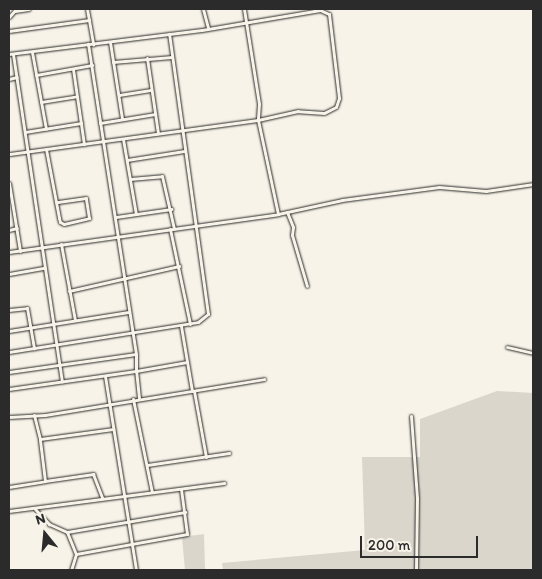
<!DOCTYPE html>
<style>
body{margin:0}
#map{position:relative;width:542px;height:579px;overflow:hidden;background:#f7f3e8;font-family:Itim,sans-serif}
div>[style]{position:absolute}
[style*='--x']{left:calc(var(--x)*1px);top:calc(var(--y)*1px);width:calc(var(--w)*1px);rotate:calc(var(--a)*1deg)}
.green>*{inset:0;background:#dad6cc}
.roads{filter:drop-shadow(0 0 1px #2b2b2b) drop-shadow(0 0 1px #2b2b2b)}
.street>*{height:3px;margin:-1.5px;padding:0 1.5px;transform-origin:1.5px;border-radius:1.5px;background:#f7f3e8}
span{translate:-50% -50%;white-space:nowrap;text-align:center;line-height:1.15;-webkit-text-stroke:4px #f7f3e8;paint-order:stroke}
.frame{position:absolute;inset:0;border:10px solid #2b2b2b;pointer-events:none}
.north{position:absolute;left:20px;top:509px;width:50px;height:50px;-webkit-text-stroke:4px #f7f3e8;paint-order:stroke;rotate:343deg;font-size:14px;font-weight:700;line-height:20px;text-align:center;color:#2b2b2b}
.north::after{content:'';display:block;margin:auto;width:18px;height:22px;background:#2b2b2b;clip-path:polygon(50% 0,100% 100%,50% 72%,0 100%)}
.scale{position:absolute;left:360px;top:536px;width:118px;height:22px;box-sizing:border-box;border:2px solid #2b2b2b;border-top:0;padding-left:6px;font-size:15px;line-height:18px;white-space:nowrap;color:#2b2b2b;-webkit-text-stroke:4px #f7f3e8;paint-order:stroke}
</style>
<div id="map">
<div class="green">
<i style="clip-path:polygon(497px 391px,533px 393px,533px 570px,223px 570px,222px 563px,365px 550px,362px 457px,420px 457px,420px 419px)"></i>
<i style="clip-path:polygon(204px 534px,205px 569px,185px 570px,182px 537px)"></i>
</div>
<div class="roads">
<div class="street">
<i style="--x:87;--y:9;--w:36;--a:80"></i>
<i style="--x:203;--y:9;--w:20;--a:75"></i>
<i style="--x:244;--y:9;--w:96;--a:81"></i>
<i style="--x:259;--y:104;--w:16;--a:94"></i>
<i style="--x:258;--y:120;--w:96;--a:78"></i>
<i style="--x:15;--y:11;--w:14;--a:-8"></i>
<i style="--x:9;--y:17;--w:11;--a:-49"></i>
<i style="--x:9;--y:31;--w:81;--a:-7.8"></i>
<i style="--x:110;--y:42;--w:78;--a:81.1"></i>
<i style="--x:32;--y:52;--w:78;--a:79.7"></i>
<i style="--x:9;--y:54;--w:194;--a:-7.1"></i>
<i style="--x:202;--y:30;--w:120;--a:-9.6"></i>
<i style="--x:320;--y:10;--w:10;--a:24"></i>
<i style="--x:329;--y:14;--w:85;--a:83.2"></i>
<i style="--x:339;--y:98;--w:9;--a:108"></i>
<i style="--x:336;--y:107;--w:13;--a:153"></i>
<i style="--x:324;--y:113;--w:26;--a:-176"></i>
<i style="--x:298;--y:111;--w:41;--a:167.3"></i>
<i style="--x:258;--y:120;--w:251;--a:172.2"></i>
<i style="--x:13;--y:54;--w:331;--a:81.5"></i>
<i style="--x:147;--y:58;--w:76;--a:81.7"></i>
<i style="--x:113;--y:62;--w:59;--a:-4.8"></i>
<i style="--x:73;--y:69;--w:76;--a:81.7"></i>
<i style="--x:36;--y:75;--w:57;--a:-10.1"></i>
<i style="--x:9;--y:79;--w:8;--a:-14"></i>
<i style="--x:119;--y:95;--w:32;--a:-9"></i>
<i style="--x:41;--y:102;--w:36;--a:-9"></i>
<i style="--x:100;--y:123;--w:56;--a:-9.3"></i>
<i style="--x:25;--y:132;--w:57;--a:-9.1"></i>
<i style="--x:123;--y:139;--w:76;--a:80.2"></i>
<i style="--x:46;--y:149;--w:70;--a:79.3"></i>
<i style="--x:59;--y:218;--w:4;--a:76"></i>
<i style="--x:60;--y:222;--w:4;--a:27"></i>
<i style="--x:64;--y:224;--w:26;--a:-13"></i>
<i style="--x:89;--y:218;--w:20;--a:-99"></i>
<i style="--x:86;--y:198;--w:30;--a:172"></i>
<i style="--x:127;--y:160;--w:58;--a:-9"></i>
<i style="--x:130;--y:179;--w:32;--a:-5"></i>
<i style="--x:162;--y:176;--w:54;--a:77.2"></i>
<i style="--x:9;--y:183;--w:69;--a:80.8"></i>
<i style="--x:287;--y:212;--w:16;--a:68"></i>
<i style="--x:293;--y:227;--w:8;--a:97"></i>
<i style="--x:292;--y:235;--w:53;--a:73.6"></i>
<i style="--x:116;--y:217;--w:56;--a:-8.3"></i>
<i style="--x:170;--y:229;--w:97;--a:78.1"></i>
<i style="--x:9;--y:230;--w:8;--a:-14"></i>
<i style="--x:61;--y:244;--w:77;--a:79.6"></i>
<i style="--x:9;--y:252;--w:272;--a:-8"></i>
<i style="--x:278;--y:214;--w:66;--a:-12.3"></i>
<i style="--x:342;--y:200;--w:98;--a:-7.6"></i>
<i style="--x:439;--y:187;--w:47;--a:4.9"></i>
<i style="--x:486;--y:191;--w:48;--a:-8.5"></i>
<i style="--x:9;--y:274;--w:36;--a:-10"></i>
<i style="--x:69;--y:291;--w:113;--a:-12.8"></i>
<i style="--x:9;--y:310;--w:18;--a:-6"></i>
<i style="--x:27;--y:308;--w:41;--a:80.1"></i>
<i style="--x:181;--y:326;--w:66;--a:80.4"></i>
<i style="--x:9;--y:331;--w:121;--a:-9"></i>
<i style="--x:507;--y:347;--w:27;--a:13"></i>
<i style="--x:9;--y:352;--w:191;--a:-9"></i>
<i style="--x:198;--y:322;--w:13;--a:-39"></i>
<i style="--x:208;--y:314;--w:283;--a:-97.9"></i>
<i style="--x:9;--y:372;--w:128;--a:-8.1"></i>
<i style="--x:136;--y:354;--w:314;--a:-98.8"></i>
<i style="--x:105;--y:376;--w:196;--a:80.9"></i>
<i style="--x:9;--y:389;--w:128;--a:-8.1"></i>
<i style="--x:136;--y:371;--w:17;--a:-90"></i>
<i style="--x:194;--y:391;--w:67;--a:79.7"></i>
<i style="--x:139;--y:398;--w:27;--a:-96"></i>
<i style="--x:136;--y:371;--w:52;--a:-10"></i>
<i style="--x:133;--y:399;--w:95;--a:78.5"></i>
<i style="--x:34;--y:415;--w:25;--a:76"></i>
<i style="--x:40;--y:439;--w:74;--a:-7.8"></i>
<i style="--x:411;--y:416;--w:82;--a:85.8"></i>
<i style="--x:417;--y:498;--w:72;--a:90.8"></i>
<i style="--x:9;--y:417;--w:36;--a:-3"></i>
<i style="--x:45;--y:415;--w:222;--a:-9.3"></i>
<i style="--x:147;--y:465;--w:83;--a:-8.3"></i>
<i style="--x:45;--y:481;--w:49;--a:-8.3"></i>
<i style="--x:93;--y:474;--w:26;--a:69"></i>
<i style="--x:9;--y:487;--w:36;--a:-9"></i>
<i style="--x:45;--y:481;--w:41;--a:-97"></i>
<i style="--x:35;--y:509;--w:21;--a:47"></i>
<i style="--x:49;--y:524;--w:20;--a:24"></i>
<i style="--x:67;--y:532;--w:24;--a:68"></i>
<i style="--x:76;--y:554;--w:17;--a:107"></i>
<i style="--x:9;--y:511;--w:217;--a:-7.4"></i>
<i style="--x:67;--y:532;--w:120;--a:-9.6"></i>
<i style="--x:76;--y:554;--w:113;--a:-10.2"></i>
<i style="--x:187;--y:534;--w:45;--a:-97.6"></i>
</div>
</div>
<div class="frame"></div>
<div class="north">N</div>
<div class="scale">200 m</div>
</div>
